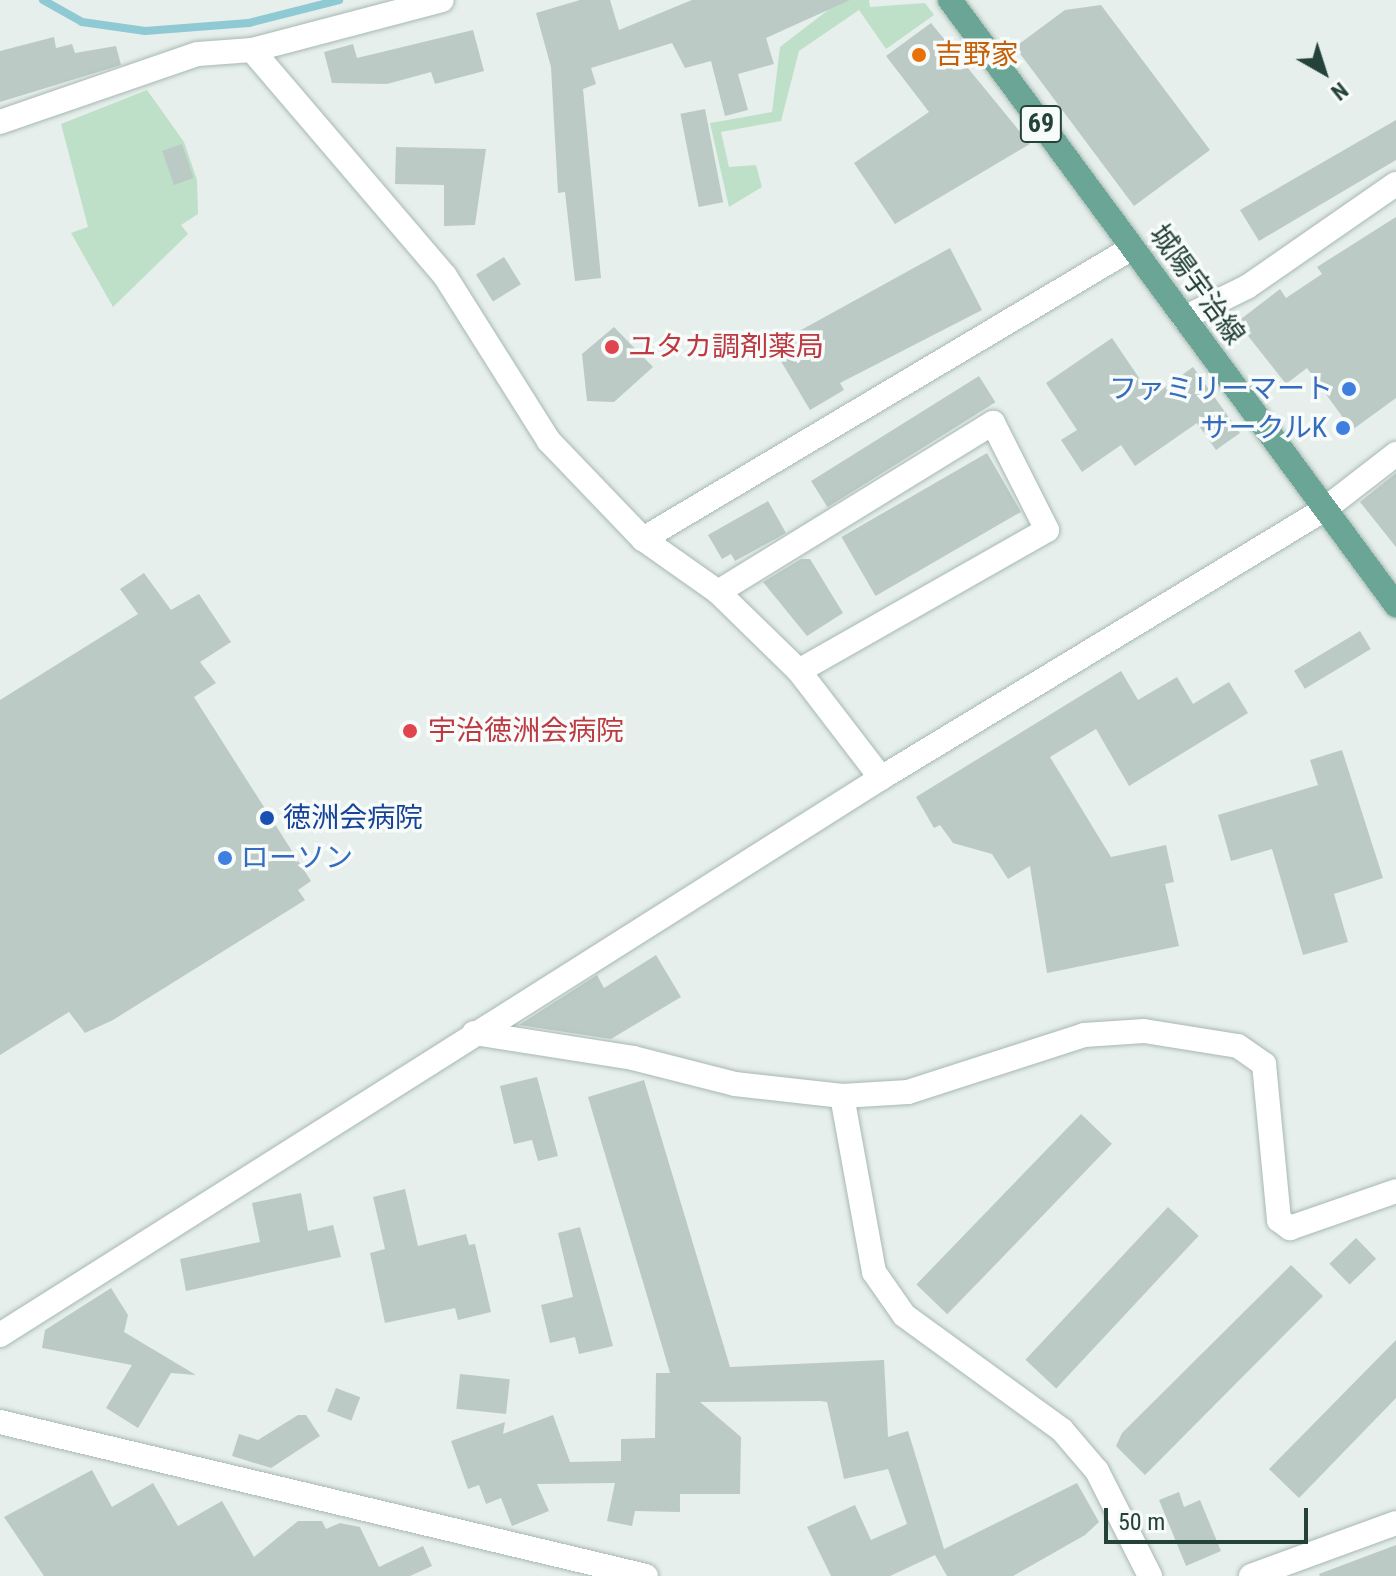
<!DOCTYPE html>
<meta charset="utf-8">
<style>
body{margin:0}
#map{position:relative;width:1396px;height:1576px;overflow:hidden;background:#e6efeb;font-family:"Roboto Condensed","Noto Sans JP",sans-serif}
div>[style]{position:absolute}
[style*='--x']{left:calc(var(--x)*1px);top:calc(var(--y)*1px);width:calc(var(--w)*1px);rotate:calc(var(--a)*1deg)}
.green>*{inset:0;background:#bfe0c8}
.stream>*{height:8px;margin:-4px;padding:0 4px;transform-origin:4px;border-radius:4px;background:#8ec9d4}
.building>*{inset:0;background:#bbcac4;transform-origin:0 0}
.roads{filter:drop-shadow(0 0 2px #a8b8b2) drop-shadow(0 0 2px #a8b8b2)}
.minor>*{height:24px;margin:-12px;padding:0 12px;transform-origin:12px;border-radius:12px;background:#fff}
.tertiary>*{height:24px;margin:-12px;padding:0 12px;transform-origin:12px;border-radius:12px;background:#fff}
.primary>*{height:24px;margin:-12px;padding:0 12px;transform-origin:12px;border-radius:12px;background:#6aa596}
.dots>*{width:22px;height:22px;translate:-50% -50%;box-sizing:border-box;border:4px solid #f7fbf9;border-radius:50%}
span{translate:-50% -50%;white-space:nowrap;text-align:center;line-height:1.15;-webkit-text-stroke:7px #f7fbf9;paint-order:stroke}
.shield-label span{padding:2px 6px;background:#f7fbf9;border:2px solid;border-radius:6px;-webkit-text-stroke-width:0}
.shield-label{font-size:26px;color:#24423a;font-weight:700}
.food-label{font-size:28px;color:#c56008}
.left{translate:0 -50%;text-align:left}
.street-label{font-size:28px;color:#24423a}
.health-label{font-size:28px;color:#be3a42}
.shop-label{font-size:28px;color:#366cbe}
.right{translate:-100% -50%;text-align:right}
.transit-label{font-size:28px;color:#164399}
.north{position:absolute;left:1284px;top:32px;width:80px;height:80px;-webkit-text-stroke:6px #f7fbf9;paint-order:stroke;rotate:141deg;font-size:22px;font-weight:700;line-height:32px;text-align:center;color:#24423a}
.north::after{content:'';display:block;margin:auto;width:28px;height:36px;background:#24423a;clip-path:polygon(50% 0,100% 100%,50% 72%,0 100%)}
.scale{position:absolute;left:1104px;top:1508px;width:204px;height:36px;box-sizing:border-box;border:4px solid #24423a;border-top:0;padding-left:10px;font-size:24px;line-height:28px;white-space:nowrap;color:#24423a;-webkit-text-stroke:6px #f7fbf9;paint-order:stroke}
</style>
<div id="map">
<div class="green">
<i style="clip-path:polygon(841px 0,869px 0,870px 7px,925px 3px,934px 15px,886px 49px,859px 10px,799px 51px,781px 121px,721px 132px,729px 167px,756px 165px,762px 187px,729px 207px,710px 123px,772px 112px,780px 47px)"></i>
<i style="clip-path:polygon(147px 90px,184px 142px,197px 180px,198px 214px,181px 225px,188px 234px,113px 307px,71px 233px,88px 227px,61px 124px)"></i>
</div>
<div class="stream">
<i style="--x:43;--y:0;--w:45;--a:29.4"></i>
<i style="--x:82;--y:22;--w:64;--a:8.1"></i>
<i style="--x:145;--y:31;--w:104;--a:-4.4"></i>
<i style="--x:249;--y:23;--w:93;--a:-14.3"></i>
</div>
<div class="building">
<i style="clip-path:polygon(580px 0,610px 0,619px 30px,692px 0,850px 0,766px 38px,774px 64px,738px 74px,748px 110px,725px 116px,711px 61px,685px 68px,672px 43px,591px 68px,596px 84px,583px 89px,601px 278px,575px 281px,565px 192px,558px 193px,551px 67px,536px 13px)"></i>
<i style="clip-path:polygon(1101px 5px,1210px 150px,1134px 206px,1015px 47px,1065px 10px)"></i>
<i style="clip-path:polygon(931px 23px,1030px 144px,895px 224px,854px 163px,929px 112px,886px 56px)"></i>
<i style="clip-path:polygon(473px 30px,484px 71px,435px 84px,431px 72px,387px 84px,332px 83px,324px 52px,353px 44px,357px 58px)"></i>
<i style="clip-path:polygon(54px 37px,56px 48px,72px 44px,75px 53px,116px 46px,121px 65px,0 102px,0 51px)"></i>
<i style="left:705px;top:109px;width:95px;height:25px;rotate:79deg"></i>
<i style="clip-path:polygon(1396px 120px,1396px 160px,1259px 241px,1240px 210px)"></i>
<i style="left:182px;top:144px;width:36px;height:21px;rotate:71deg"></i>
<i style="clip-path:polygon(396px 147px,486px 149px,475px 225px,444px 226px,444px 185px,395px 184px)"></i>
<i style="clip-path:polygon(1396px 217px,1396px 398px,1352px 430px,1307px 368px,1286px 384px,1237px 322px,1280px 289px,1286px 298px,1322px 274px,1317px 267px)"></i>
<i style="clip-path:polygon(950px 248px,982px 310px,840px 383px,844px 390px,810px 410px,772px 346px)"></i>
<i style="left:504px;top:257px;width:32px;height:33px;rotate:58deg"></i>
<i style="clip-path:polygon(614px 327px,653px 367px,614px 402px,587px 401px,582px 354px)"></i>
<i style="clip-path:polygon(1112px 338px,1152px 397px,1193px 367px,1240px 433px,1216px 450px,1197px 423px,1135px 466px,1121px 445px,1082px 472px,1061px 440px,1077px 430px,1046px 383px)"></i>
<i style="left:979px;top:376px;width:31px;height:198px;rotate:58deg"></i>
<i style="left:987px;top:453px;width:68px;height:168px;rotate:60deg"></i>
<i style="clip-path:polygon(1396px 473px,1396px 547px,1360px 502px)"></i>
<i style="clip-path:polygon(768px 501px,786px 533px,735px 561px,731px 554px,722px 559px,708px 535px)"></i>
<i style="clip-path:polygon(801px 559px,810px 559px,843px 613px,807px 636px,763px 582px)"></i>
<i style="clip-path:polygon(144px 573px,171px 610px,199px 594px,231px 642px,200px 662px,216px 683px,194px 697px,311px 881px,298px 890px,305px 900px,113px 1020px,85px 1033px,69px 1012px,0 1055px,0 700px,138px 614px,120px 589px)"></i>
<i style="left:1360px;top:631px;width:21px;height:77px;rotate:59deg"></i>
<i style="clip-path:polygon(1121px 671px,1138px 700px,1177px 677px,1193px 704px,1229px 682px,1248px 713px,1129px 786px,1096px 729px,1050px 757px,1111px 857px,1166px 845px,1174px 882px,1165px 884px,1179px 946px,1047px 973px,1030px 866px,1008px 879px,992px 854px,953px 843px,940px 825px,934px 828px,916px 797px)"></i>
<i style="clip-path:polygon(1342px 750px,1383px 878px,1334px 894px,1348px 942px,1303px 955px,1272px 849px,1231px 861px,1218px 815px,1318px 785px,1310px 760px)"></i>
<i style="clip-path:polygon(656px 955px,681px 997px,611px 1039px,519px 1025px,597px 975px,604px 988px)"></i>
<i style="clip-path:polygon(537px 1077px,558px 1156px,538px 1161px,532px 1140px,514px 1144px,500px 1086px)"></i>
<i style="clip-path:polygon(644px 1080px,730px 1367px,884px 1360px,888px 1437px,908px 1431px,944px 1549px,1077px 1483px,1099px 1522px,1085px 1535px,1013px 1576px,947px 1576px,935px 1555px,890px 1576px,831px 1576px,807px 1527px,855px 1505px,871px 1540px,907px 1524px,888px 1469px,844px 1479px,827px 1402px,820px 1401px,700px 1402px,741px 1437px,740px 1494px,680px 1494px,680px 1512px,635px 1511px,632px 1526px,607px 1521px,615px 1483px,537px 1484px,549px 1511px,512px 1526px,501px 1498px,486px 1504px,479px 1485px,468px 1489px,451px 1441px,505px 1422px,503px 1434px,553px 1415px,570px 1462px,621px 1461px,621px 1439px,655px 1438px,656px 1373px,670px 1373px,588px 1097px)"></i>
<i style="left:1081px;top:1114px;width:43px;height:237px;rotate:44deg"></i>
<i style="clip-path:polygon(405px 1189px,418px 1246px,466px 1234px,469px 1245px,475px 1244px,491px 1312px,458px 1320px,455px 1308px,385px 1323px,370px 1253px,385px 1249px,373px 1197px)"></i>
<i style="clip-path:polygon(301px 1193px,308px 1231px,333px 1225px,341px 1257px,186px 1291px,180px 1259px,260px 1242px,252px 1203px)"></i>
<i style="left:1168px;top:1207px;width:42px;height:209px;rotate:43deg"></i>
<i style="clip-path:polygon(580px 1227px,613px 1346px,579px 1354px,575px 1337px,550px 1343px,541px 1305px,573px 1297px,558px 1233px)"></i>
<i style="left:1356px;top:1238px;width:29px;height:37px;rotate:46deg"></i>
<i style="clip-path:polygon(1291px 1265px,1323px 1296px,1145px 1475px,1116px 1446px,1122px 1433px)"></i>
<i style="clip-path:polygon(111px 1288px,128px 1315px,124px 1332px,196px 1375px,171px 1373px,138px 1428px,106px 1408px,132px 1365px,42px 1348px,45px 1330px)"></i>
<i style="clip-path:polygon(1396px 1340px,1396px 1398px,1299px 1498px,1269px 1469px)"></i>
<i style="left:460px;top:1374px;width:50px;height:35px;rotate:6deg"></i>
<i style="left:336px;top:1388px;width:26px;height:25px;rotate:21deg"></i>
<i style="clip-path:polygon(298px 1415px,306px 1415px,320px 1436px,271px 1468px,232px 1456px,239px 1434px,258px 1440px)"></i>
<i style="clip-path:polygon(92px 1470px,112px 1507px,153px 1483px,178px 1526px,222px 1501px,254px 1557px,298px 1521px,322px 1521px,326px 1529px,340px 1523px,360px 1527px,379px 1567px,423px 1546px,432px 1566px,410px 1576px,44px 1576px,4px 1517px)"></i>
<i style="clip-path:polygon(1179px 1492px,1184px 1507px,1200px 1500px,1221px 1551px,1186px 1566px,1159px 1500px)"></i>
<i style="clip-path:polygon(1396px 1545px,1396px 1576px,1320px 1576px,1319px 1574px)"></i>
</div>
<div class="roads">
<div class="minor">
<i style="--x:252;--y:50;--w:297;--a:49.5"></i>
<i style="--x:445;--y:276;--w:195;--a:57.8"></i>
<i style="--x:549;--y:441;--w:136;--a:46.2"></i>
<i style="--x:643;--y:539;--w:92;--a:35.2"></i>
<i style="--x:718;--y:592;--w:113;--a:44.3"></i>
<i style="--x:799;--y:671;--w:135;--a:52.5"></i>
<i style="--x:0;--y:122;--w:209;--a:-19"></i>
<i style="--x:198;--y:54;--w:54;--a:-4.2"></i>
<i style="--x:252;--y:50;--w:196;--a:-14.7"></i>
<i style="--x:1184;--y:318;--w:70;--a:-26.2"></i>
<i style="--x:1247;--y:287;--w:181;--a:-34.7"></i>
<i style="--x:718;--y:592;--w:323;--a:-31.6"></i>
<i style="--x:993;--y:423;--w:120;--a:63.2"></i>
<i style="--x:1047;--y:530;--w:285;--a:150.4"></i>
<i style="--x:474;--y:1033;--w:161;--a:8.9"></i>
<i style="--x:633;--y:1058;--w:105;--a:14.3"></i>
<i style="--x:735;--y:1084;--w:108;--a:6.4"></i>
<i style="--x:0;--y:1335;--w:1042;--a:-32.3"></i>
<i style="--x:881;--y:778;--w:519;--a:-31.21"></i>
<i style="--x:1325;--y:509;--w:90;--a:-37.8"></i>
<i style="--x:1150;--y:1576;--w:118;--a:-116.8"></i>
<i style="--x:1097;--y:1471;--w:54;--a:-130.5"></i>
<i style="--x:1062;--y:1430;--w:195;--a:-144"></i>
<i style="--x:904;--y:1315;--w:52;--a:-124.9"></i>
<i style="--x:874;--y:1272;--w:179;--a:-100.3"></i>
<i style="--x:842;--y:1096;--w:66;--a:-3.5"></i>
<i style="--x:908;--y:1092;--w:185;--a:-17.9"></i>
<i style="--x:1084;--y:1035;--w:60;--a:-3.8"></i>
<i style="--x:1144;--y:1031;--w:95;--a:9.1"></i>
<i style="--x:1238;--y:1046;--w:32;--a:35"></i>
<i style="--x:1264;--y:1064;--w:157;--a:84.5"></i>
<i style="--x:1279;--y:1220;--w:14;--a:36"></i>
<i style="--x:1290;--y:1228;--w:112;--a:-19.2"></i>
<i style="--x:1251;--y:1576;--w:154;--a:-20.1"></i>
</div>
<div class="tertiary">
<i style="--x:643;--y:539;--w:569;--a:-30.76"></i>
<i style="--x:0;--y:1422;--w:664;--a:13.41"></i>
</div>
<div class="primary">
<i style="--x:950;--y:0;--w:752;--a:53.6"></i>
</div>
</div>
<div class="dots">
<i style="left:919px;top:55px;background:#e8710a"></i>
<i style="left:612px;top:347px;background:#e0444e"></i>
<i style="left:1349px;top:389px;background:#3f7fe0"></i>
<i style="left:1343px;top:428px;background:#3f7fe0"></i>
<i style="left:410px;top:731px;background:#e0444e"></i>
<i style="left:267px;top:818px;background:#1a4fb4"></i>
<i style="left:225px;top:858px;background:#3f7fe0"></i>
</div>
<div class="shield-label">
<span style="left:1041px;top:124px">69</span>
</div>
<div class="food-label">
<span class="left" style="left:935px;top:55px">吉野家</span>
</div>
<div class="street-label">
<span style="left:1197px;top:285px;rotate:54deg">城陽宇治線</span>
</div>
<div class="health-label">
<span class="left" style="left:628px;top:347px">ユタカ調剤薬局</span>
<span class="left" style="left:428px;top:731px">宇治徳洲会病院</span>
</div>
<div class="shop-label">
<span class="right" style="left:1333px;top:389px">ファミリーマート</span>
<span class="right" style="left:1327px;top:428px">サークルK</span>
<span class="left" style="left:241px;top:858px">ローソン</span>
</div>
<div class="transit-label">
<span class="left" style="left:283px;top:818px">徳洲会病院</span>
</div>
<div class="north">N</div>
<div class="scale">50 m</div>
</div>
